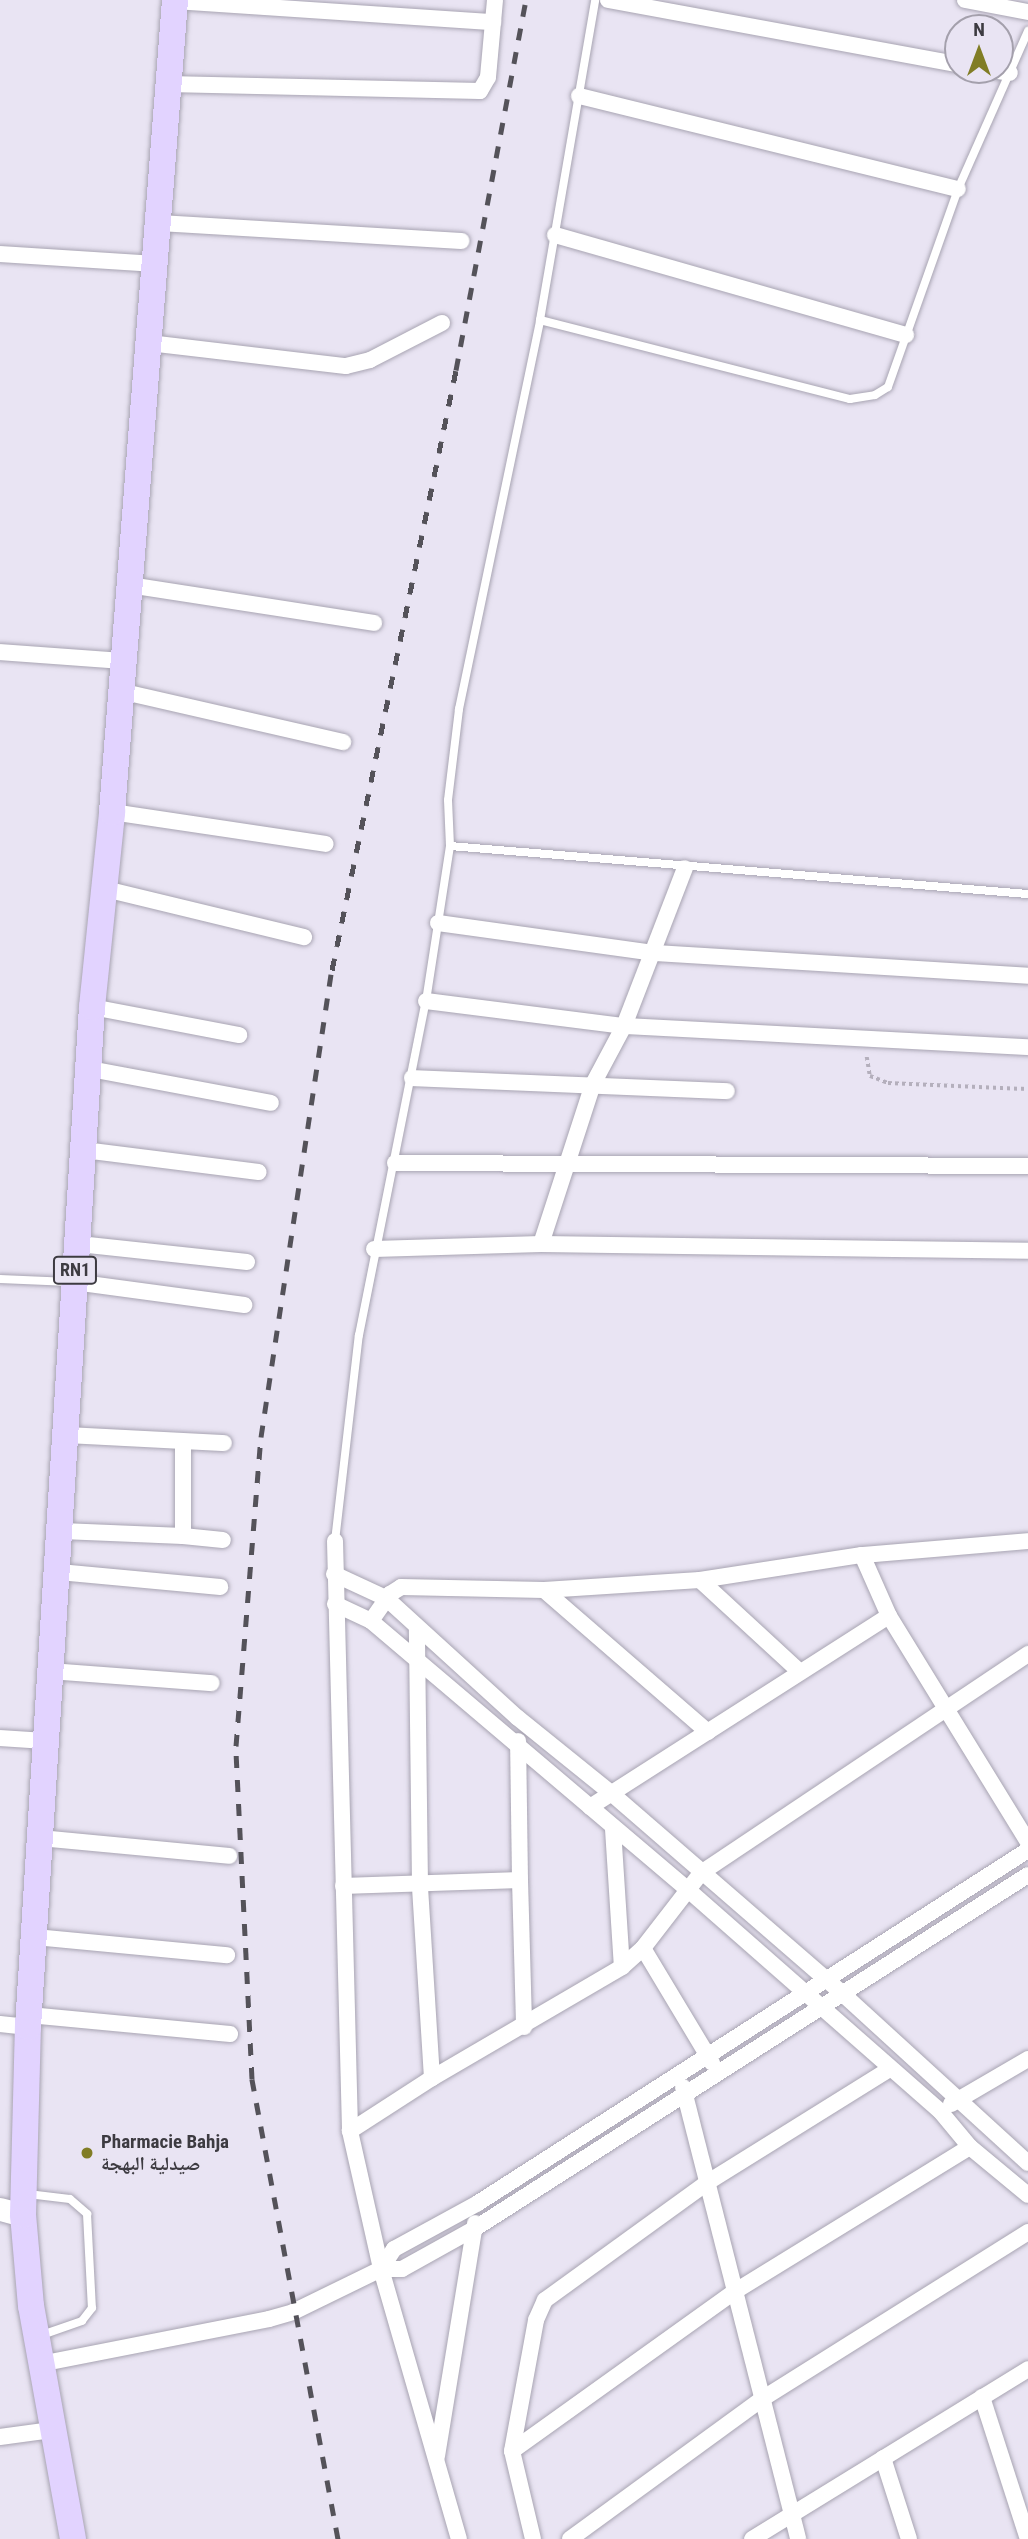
<!DOCTYPE html>
<meta charset="utf-8">
<style>
body{margin:0}
#map{position:relative;width:1028px;height:2539px;overflow:hidden;background:#e9e4f3;font-family:"Roboto Condensed","Noto Naskh Arabic",sans-serif}
div>[style]{position:absolute}
[style*='--x']{left:calc(var(--x)*1px);top:calc(var(--y)*1px);width:calc(var(--w)*1px);rotate:calc(var(--a)*1deg)}
.path>*{height:3.5px;margin-top:-1.75px;transform-origin:0;background:repeating-linear-gradient(90deg,#b4afbc 0 3.5px,transparent 0 7px)}
.roads{filter:drop-shadow(0 0 2px #a8a4b2) drop-shadow(0 0 2px #a8a4b2)}
.lane>*{height:8px;margin:-4px;padding:0 4px;transform-origin:4px;border-radius:4px;background:#fff}
.street>*{height:16px;margin:-8px;padding:0 8px;transform-origin:8px;border-radius:8px;background:#fff}
.secondary>*{height:23px;margin:-11.5px;padding:0 11.5px;transform-origin:11.5px;border-radius:11.5px;background:#fff}
.primary>*{height:26px;margin:-13px;padding:0 13px;transform-origin:13px;border-radius:13px;background:#e2d3ff}
.rail>*{height:5px;margin-top:-2.5px;transform-origin:0;background:repeating-linear-gradient(90deg,#545259 0 12px,transparent 0 24px)}
.dots>*{width:19px;height:19px;translate:-50% -50%;box-sizing:border-box;border:4px solid #e9e4f3;border-radius:50%}
span{translate:-50% -50%;white-space:nowrap;text-align:center;line-height:1.15;-webkit-text-stroke:5px #e9e4f3;paint-order:stroke}
.shield-label span{padding:2px 5px;background:#e9e4f3;border:2px solid;border-radius:5px;-webkit-text-stroke-width:0}
.shield-label{font-size:18px;color:#3d3b41;font-weight:700}
.poi-label{font-size:19px;color:#3d3b41;font-weight:700}
.left{translate:0 -50%;text-align:left}
.north{position:absolute;left:944px;top:14px;width:70px;height:70px;box-sizing:border-box;background:#e9e4f3;border:2px solid #a4a0ac;border-radius:50%;rotate:0deg;font-size:19px;font-weight:700;line-height:28px;text-align:center;color:#3d3b41}
.north::after{content:'';display:block;margin:auto;width:24px;height:32px;background:#817d25;clip-path:polygon(50% 0,100% 100%,50% 72%,0 100%)}
</style>
<div id="map">
<div class="path">
<i style="--x:867;--y:1057;--w:19;--a:81"></i>
<i style="--x:870;--y:1076;--w:19;--a:21"></i>
<i style="--x:888;--y:1083;--w:140;--a:2.5"></i>
</div>
<div class="roads">
<div class="lane">
<i style="--x:540;--y:320;--w:320;--a:14.3"></i>
<i style="--x:850;--y:399;--w:25;--a:-9"></i>
<i style="--x:875;--y:395;--w:15;--a:-32"></i>
<i style="--x:888;--y:387;--w:210;--a:-70.5"></i>
<i style="--x:958;--y:189;--w:173;--a:-66.1"></i>
<i style="--x:450;--y:846;--w:580;--a:4.75"></i>
<i style="--x:0;--y:1279;--w:70;--a:2.5"></i>
<i style="--x:335;--y:1541;--w:207;--a:-83.4"></i>
<i style="--x:359;--y:1335;--w:341;--a:-78.7"></i>
<i style="--x:426;--y:1001;--w:157;--a:-81.2"></i>
<i style="--x:450;--y:846;--w:46;--a:-92.5"></i>
<i style="--x:448;--y:800;--w:92;--a:-83.1"></i>
<i style="--x:459;--y:709;--w:397;--a:-78.2"></i>
<i style="--x:540;--y:320;--w:325;--a:-80.2"></i>
<i style="--x:28;--y:2194;--w:42;--a:6.8"></i>
<i style="--x:70;--y:2199;--w:23;--a:41"></i>
<i style="--x:87;--y:2214;--w:94;--a:87"></i>
<i style="--x:92;--y:2308;--w:16;--a:128"></i>
<i style="--x:82;--y:2321;--w:46;--a:160.8"></i>
</div>
<div class="street">
<i style="--x:608;--y:0;--w:356;--a:10.4"></i>
<i style="--x:965;--y:0;--w:64;--a:10.8"></i>
<i style="--x:175;--y:1;--w:319;--a:3.8"></i>
<i style="--x:992;--y:70;--w:18;--a:9"></i>
<i style="--x:167;--y:84;--w:313;--a:1.3"></i>
<i style="--x:480;--y:91;--w:16;--a:-60"></i>
<i style="--x:488;--y:77;--w:77;--a:-84.8"></i>
<i style="--x:579;--y:96;--w:390;--a:13.8"></i>
<i style="--x:159;--y:223;--w:303;--a:3.4"></i>
<i style="--x:555;--y:235;--w:365;--a:15.9"></i>
<i style="--x:0;--y:254;--w:156;--a:3.7"></i>
<i style="--x:149;--y:343;--w:198;--a:6.7"></i>
<i style="--x:346;--y:366;--w:25;--a:-14"></i>
<i style="--x:370;--y:360;--w:81;--a:-27.2"></i>
<i style="--x:129;--y:585;--w:248;--a:8.8"></i>
<i style="--x:0;--y:652;--w:122;--a:4.2"></i>
<i style="--x:120;--y:691;--w:229;--a:12.9"></i>
<i style="--x:112;--y:812;--w:216;--a:8.5"></i>
<i style="--x:101;--y:888;--w:209;--a:13.6"></i>
<i style="--x:438;--y:923;--w:219;--a:7.9"></i>
<i style="--x:655;--y:953;--w:374;--a:3.5"></i>
<i style="--x:426;--y:1001;--w:200;--a:7.2"></i>
<i style="--x:624;--y:1026;--w:405;--a:3"></i>
<i style="--x:92;--y:1007;--w:150;--a:10.8"></i>
<i style="--x:90;--y:1069;--w:184;--a:10.6"></i>
<i style="--x:412;--y:1078;--w:315;--a:2.4"></i>
<i style="--x:84;--y:1150;--w:176;--a:7.2"></i>
<i style="--x:395;--y:1163;--w:633;--a:0.27"></i>
<i style="--x:79;--y:1244;--w:169;--a:6.1"></i>
<i style="--x:541;--y:1244;--w:168;--a:-72"></i>
<i style="--x:593;--y:1084;--w:66;--a:-61.9"></i>
<i style="--x:624;--y:1026;--w:169;--a:-68.9"></i>
<i style="--x:374;--y:1249;--w:167;--a:-1.7"></i>
<i style="--x:541;--y:1244;--w:487;--a:0.8"></i>
<i style="--x:74;--y:1282;--w:172;--a:7.7"></i>
<i style="--x:65;--y:1435;--w:159;--a:2.9"></i>
<i style="--x:183;--y:1442;--w:94;--a:90"></i>
<i style="--x:183;--y:1536;--w:40;--a:5.7"></i>
<i style="--x:62;--y:1531;--w:121;--a:2.4"></i>
<i style="--x:335;--y:1541;--w:590;--a:88.54"></i>
<i style="--x:350;--y:2131;--w:141;--a:77.3"></i>
<i style="--x:381;--y:2269;--w:281;--a:73.9"></i>
<i style="--x:862;--y:1555;--w:167;--a:-4.8"></i>
<i style="--x:59;--y:1572;--w:162;--a:5.3"></i>
<i style="--x:334;--y:1574;--w:57;--a:24.8"></i>
<i style="--x:386;--y:1598;--w:178;--a:42.3"></i>
<i style="--x:518;--y:1718;--w:119;--a:38.9"></i>
<i style="--x:611;--y:1793;--w:308;--a:40.9"></i>
<i style="--x:844;--y:1995;--w:249;--a:42.4"></i>
<i style="--x:700;--y:1580;--w:136;--a:42.6"></i>
<i style="--x:544;--y:1590;--w:217;--a:40.9"></i>
<i style="--x:335;--y:1604;--w:40;--a:25"></i>
<i style="--x:371;--y:1621;--w:413;--a:40.3"></i>
<i style="--x:686;--y:1888;--w:338;--a:41.3"></i>
<i style="--x:940;--y:2111;--w:47;--a:50.2"></i>
<i style="--x:970;--y:2147;--w:75;--a:39.6"></i>
<i style="--x:371;--y:1621;--w:33;--a:-55"></i>
<i style="--x:390;--y:1594;--w:13;--a:-32"></i>
<i style="--x:401;--y:1587;--w:143;--a:1.2"></i>
<i style="--x:544;--y:1590;--w:156;--a:-3.7"></i>
<i style="--x:700;--y:1580;--w:164;--a:-8.8"></i>
<i style="--x:862;--y:1555;--w:67;--a:66.1"></i>
<i style="--x:889;--y:1616;--w:265;--a:58.4"></i>
<i style="--x:51;--y:1671;--w:161;--a:4.3"></i>
<i style="--x:0;--y:1738;--w:45;--a:3.8"></i>
<i style="--x:590;--y:1807;--w:355;--a:-32.6"></i>
<i style="--x:613;--y:1829;--w:138;--a:86.3"></i>
<i style="--x:622;--y:1967;--w:28;--a:-42"></i>
<i style="--x:643;--y:1948;--w:95;--a:-52.3"></i>
<i style="--x:701;--y:1873;--w:394;--a:-33.8"></i>
<i style="--x:40;--y:1838;--w:190;--a:5.4"></i>
<i style="--x:520;--y:1880;--w:147;--a:88.4"></i>
<i style="--x:343;--y:1886;--w:177;--a:-1.9"></i>
<i style="--x:520;--y:1880;--w:139;--a:-90.8"></i>
<i style="--x:35;--y:1937;--w:193;--a:5.4"></i>
<i style="--x:643;--y:1948;--w:134;--a:59"></i>
<i style="--x:29;--y:2015;--w:202;--a:5.4"></i>
<i style="--x:0;--y:2024;--w:28;--a:6"></i>
<i style="--x:432;--y:2078;--w:220;--a:-30.3"></i>
<i style="--x:683;--y:2087;--w:466;--a:75.7"></i>
<i style="--x:951;--y:2104;--w:89;--a:-30.3"></i>
<i style="--x:350;--y:2131;--w:98;--a:-32.9"></i>
<i style="--x:432;--y:2078;--w:193;--a:-93.6"></i>
<i style="--x:420;--y:1885;--w:258;--a:-90.7"></i>
<i style="--x:381;--y:2269;--w:24;--a:-57"></i>
<i style="--x:394;--y:2249;--w:96;--a:-28.7"></i>
<i style="--x:478;--y:2203;--w:654;--a:-32.69"></i>
<i style="--x:40;--y:2364;--w:233;--a:-11.1"></i>
<i style="--x:269;--y:2319;--w:25;--a:-16"></i>
<i style="--x:293;--y:2312;--w:98;--a:-26"></i>
<i style="--x:381;--y:2269;--w:21;--a:0"></i>
<i style="--x:402;--y:2269;--w:82;--a:-29.1"></i>
<i style="--x:474;--y:2229;--w:657;--a:-32.58"></i>
<i style="--x:982;--y:2397;--w:149;--a:72.1"></i>
<i style="--x:0;--y:2437;--w:52;--a:-7.7"></i>
<i style="--x:512;--y:2451;--w:273;--a:-35.6"></i>
<i style="--x:734;--y:2292;--w:277;--a:-31.6"></i>
<i style="--x:437;--y:2456;--w:236;--a:-80.7"></i>
<i style="--x:883;--y:2458;--w:85;--a:72.2"></i>
<i style="--x:533;--y:2539;--w:90;--a:-103.4"></i>
<i style="--x:512;--y:2451;--w:133;--a:-79.6"></i>
<i style="--x:536;--y:2320;--w:22;--a:-66"></i>
<i style="--x:545;--y:2300;--w:198;--a:-35.9"></i>
<i style="--x:705;--y:2184;--w:218;--a:-31.9"></i>
<i style="--x:570;--y:2539;--w:238;--a:-36.1"></i>
<i style="--x:762;--y:2399;--w:314;--a:-32.1"></i>
<i style="--x:752;--y:2539;--w:324;--a:-31.6"></i>
</div>
<div class="secondary">
<i style="--x:0;--y:2209;--w:24;--a:15"></i>
</div>
<div class="primary">
<i style="--x:73;--y:2539;--w:237;--a:-100.2"></i>
<i style="--x:31;--y:2306;--w:91;--a:-95"></i>
<i style="--x:23;--y:2215;--w:188;--a:-88.5"></i>
<i style="--x:28;--y:2027;--w:1022;--a:-86.41"></i>
<i style="--x:92;--y:1007;--w:196;--a:-84.1"></i>
<i style="--x:112;--y:812;--w:814;--a:-85.56"></i>
</div>
</div>
<div class="rail">
<i style="--x:338;--y:2539;--w:468;--a:-100.6"></i>
<i style="--x:252;--y:2079;--w:333;--a:-92.8"></i>
<i style="--x:236;--y:1746;--w:310;--a:-85.4"></i>
<i style="--x:261;--y:1437;--w:472;--a:-81.4"></i>
<i style="--x:332;--y:970;--w:613;--a:-78.32"></i>
<i style="--x:456;--y:370;--w:377;--a:-79.3"></i>
</div>
<div class="dots">
<i style="left:87px;top:2153px;background:#817d25"></i>
</div>
<div class="shield-label">
<span style="left:75px;top:1270px">RN1</span>
</div>
<div class="poi-label">
<span class="left" style="left:101px;top:2153px">Pharmacie Bahja<br>صيدلية البهجة</span>
</div>
<div class="north">N</div>
</div>
